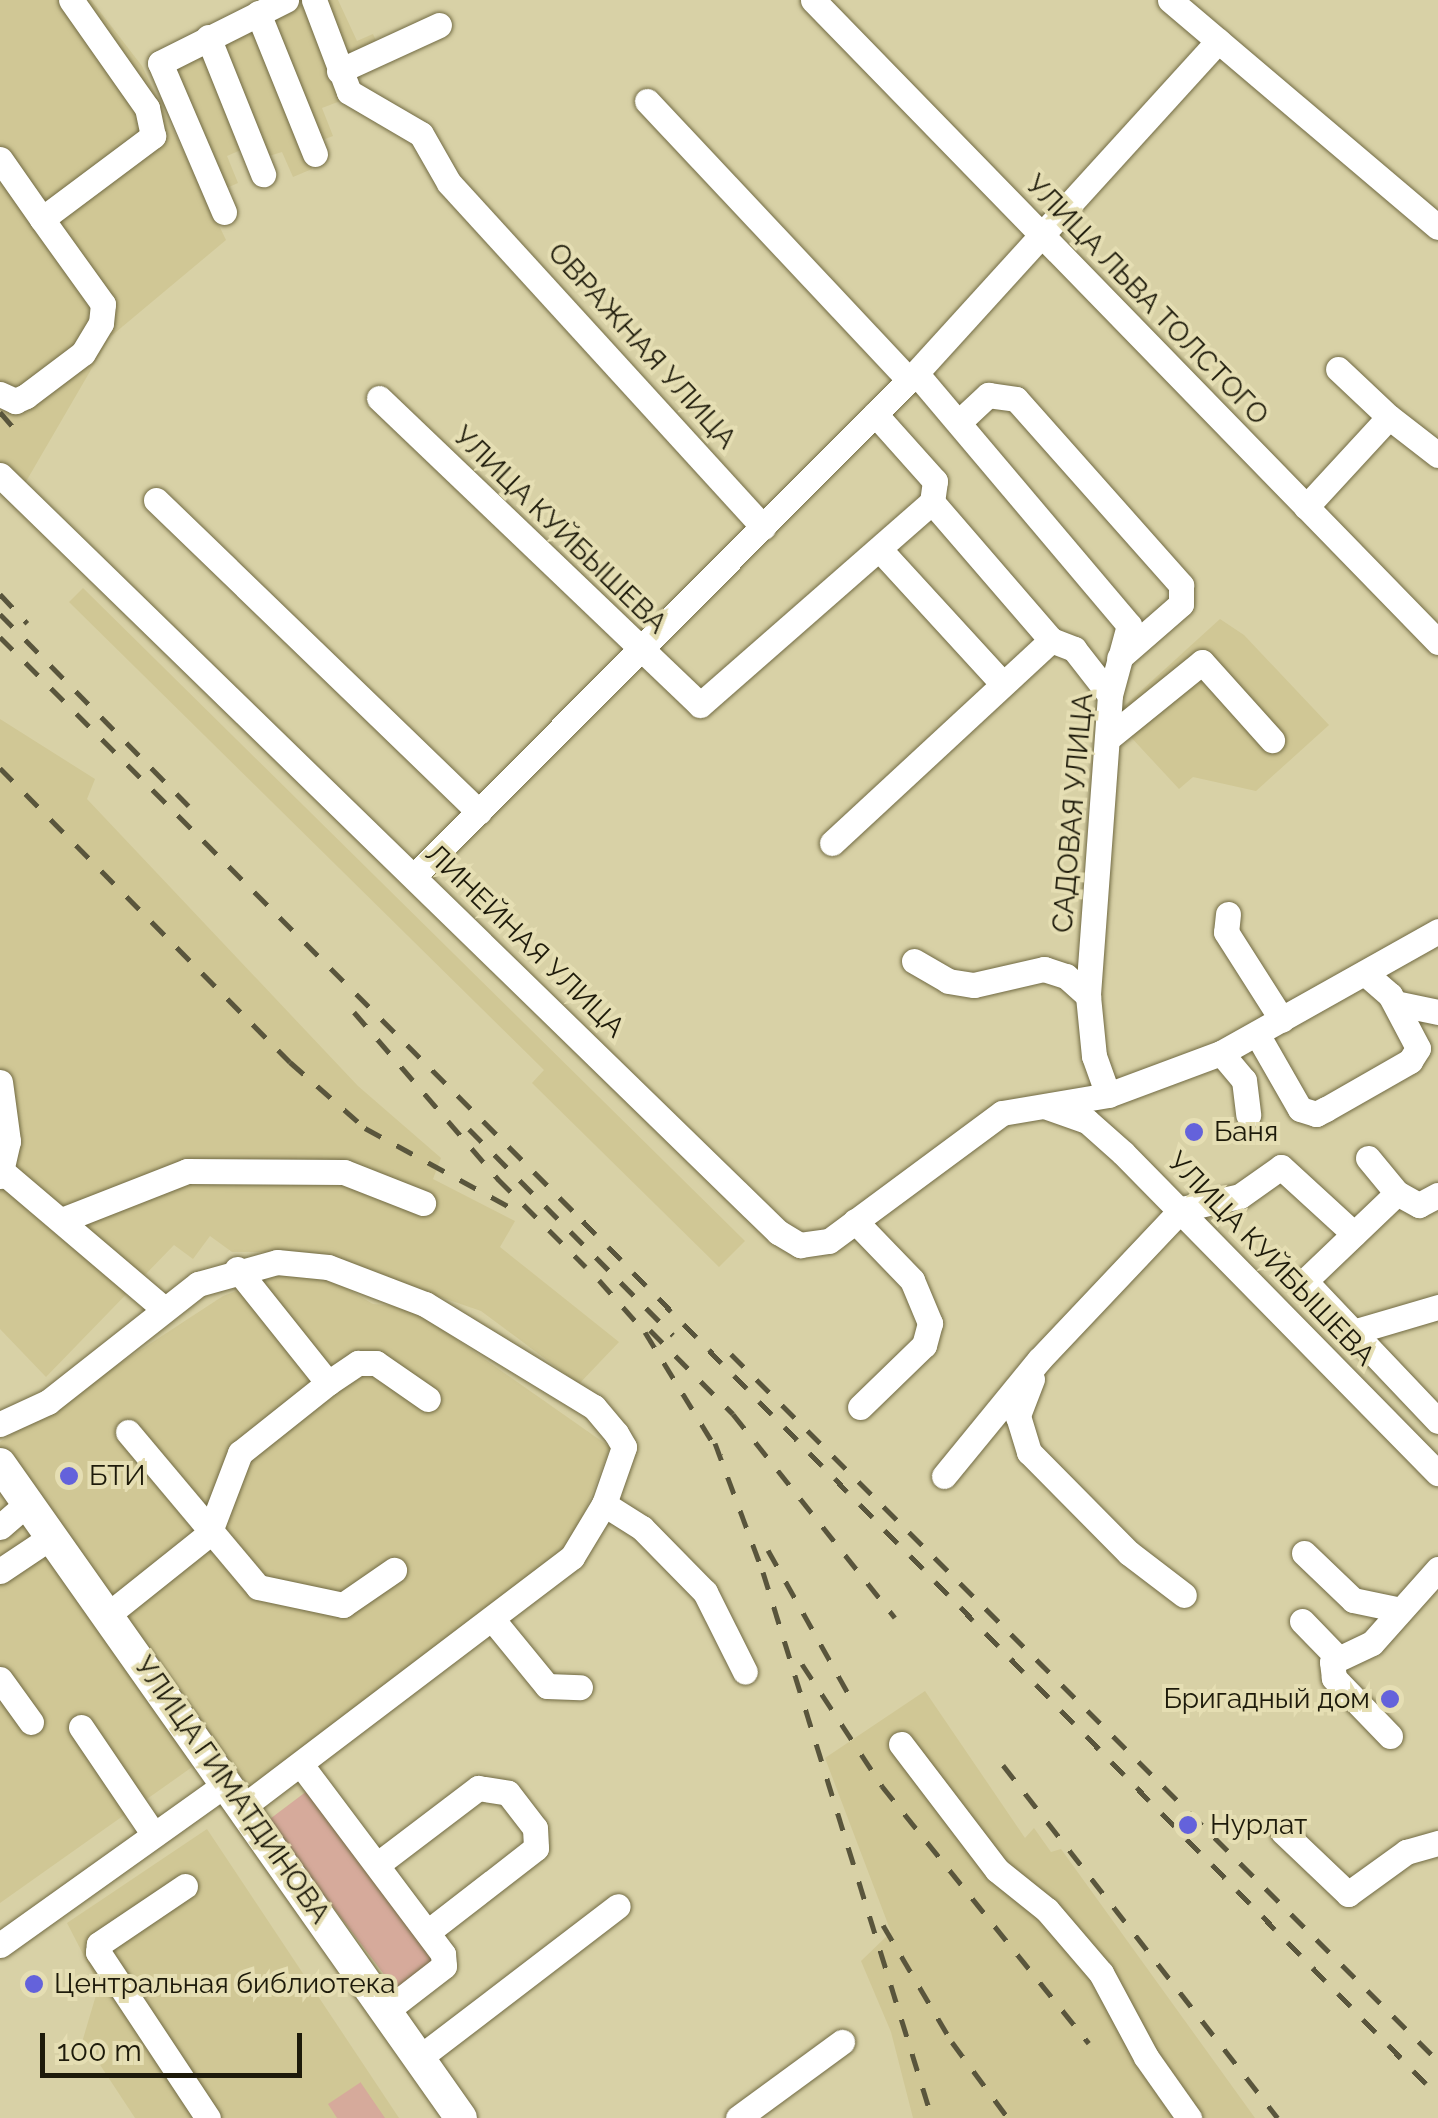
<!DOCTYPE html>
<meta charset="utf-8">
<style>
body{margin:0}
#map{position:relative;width:1438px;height:2118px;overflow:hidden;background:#d8d1a6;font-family:Raleway,sans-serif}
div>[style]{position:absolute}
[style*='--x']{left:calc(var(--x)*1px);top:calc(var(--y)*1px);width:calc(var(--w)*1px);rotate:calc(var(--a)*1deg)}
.built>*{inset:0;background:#d0c795}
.green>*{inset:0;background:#d6aa9b;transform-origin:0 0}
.roads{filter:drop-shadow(0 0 2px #716a43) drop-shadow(0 0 2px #716a43)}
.minor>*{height:25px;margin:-12.5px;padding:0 12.5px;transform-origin:12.5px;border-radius:12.5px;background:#fff}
.major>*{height:32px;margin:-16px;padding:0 16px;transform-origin:16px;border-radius:16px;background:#fff}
.rail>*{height:5px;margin-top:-2.5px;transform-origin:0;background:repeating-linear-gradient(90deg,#59553c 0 18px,transparent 0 36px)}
.dots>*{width:28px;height:28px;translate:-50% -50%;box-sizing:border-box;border:5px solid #e5deb3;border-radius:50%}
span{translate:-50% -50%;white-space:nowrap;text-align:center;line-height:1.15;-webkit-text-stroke:8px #e5deb3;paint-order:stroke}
.street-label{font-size:28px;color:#1d1a0a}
.poi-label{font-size:28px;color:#1d1a0a}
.left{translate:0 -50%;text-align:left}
.right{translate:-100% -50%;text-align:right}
.scale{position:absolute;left:40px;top:2033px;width:262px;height:45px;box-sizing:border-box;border:5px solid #1d1a0a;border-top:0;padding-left:12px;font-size:30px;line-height:35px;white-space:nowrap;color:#1d1a0a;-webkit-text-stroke:8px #e5deb3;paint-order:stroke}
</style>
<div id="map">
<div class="built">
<i style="clip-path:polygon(0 0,91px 0,142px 66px,226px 240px,110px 337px,24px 485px,0 463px)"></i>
<i style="clip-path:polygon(325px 0,338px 0,357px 41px,373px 34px,379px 47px,351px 60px)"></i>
<i style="clip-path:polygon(306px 3px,343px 100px,322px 108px,333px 136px,320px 141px,273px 16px)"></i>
<i style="clip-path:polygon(252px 29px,312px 169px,293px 177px,282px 152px,269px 156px,220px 43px)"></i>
<i style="clip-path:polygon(200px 49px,243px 149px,227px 156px,238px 183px,222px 190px,167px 64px)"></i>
<i style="clip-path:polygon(83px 588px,745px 1241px,719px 1267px,532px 1083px,544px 1070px,69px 602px)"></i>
<i style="clip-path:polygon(1220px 619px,1244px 635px,1329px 725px,1256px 791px,1193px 777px,1179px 789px,1128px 734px,1136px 726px,1121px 709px)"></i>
<i style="clip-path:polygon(0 719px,95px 779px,87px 799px,358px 1086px,441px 1158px,433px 1179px,515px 1221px,500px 1247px,619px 1342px,579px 1384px,481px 1311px,309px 1252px,232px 1252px,210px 1236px,193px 1259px,174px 1245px,46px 1377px,0 1329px)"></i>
<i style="clip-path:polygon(306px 1265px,373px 1304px,410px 1307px,610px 1447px,570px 1550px,251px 1791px,219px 1748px,0 1903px,0 1442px,223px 1296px)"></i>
<i style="clip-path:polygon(925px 1691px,1025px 1838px,1034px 1828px,1051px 1852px,1061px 1849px,1255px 2118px,913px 2118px,891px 2032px,861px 1961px,891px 1932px,825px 1758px)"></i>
<i style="clip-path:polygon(207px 1829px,399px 2118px,135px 2118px,83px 2039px,99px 1985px,67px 1923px)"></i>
</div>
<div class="green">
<i style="left:311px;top:1788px;width:213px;height:54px;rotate:53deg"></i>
<i style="clip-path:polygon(361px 2082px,361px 2083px,385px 2118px,337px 2118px,328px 2104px)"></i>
</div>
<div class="roads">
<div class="minor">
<i style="--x:314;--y:0;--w:98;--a:69.2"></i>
<i style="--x:349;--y:92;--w:83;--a:30.3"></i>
<i style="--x:421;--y:134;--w:56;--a:60.3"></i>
<i style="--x:449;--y:183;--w:466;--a:47.6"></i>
<i style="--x:813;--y:0;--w:896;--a:45.77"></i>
<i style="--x:1170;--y:0;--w:351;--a:40.3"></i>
<i style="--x:258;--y:13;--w:152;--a:68"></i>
<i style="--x:208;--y:37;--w:148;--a:68.1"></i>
<i style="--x:339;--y:71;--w:110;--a:-24.7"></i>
<i style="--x:647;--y:101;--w:383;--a:46.8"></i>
<i style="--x:0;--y:159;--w:73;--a:55"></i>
<i style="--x:42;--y:219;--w:139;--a:-36.8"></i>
<i style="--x:153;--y:136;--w:29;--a:-102"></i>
<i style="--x:147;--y:108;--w:132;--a:-125.1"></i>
<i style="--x:224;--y:212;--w:162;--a:-113.2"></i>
<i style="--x:160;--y:63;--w:141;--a:-26.6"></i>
<i style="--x:916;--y:373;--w:330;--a:49.8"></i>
<i style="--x:1129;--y:625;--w:73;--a:105.2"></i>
<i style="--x:1110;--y:695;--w:302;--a:94.2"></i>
<i style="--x:1088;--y:996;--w:60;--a:84.3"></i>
<i style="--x:1094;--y:1056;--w:41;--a:70.3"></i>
<i style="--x:0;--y:394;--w:17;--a:25"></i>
<i style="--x:15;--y:401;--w:12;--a:-24"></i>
<i style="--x:26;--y:396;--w:71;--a:-37"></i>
<i style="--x:83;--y:353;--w:35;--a:-59"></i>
<i style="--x:101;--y:323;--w:19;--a:-84"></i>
<i style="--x:103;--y:304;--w:105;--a:-125.7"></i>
<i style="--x:379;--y:398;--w:444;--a:43.7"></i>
<i style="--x:700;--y:705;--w:308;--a:-41.2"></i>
<i style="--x:875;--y:414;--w:90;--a:48.2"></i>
<i style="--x:935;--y:481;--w:21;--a:98"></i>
<i style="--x:932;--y:502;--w:182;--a:49.2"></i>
<i style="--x:1051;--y:640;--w:25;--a:21"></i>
<i style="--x:1074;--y:649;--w:58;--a:52"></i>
<i style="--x:1389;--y:417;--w:62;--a:37.8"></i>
<i style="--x:959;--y:422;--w:40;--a:-43"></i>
<i style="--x:988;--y:395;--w:28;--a:8"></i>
<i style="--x:1016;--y:399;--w:249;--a:48.4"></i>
<i style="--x:1181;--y:585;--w:19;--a:90"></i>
<i style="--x:1181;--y:604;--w:82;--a:138.9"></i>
<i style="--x:0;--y:475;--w:1086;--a:44.22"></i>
<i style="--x:778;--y:1232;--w:26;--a:31"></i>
<i style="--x:800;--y:1245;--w:29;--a:-8"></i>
<i style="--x:829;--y:1241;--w:215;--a:-36.5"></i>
<i style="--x:1002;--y:1113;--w:108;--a:-9.6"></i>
<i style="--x:1108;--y:1095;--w:121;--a:-20.4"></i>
<i style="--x:1221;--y:1053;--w:249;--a:-29.3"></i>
<i style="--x:156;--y:500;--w:449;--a:44"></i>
<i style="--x:1306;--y:507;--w:122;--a:-47.3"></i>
<i style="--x:1389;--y:417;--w:70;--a:-136.7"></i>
<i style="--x:882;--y:552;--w:179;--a:47.5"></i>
<i style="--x:1107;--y:739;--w:122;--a:-39"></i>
<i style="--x:1202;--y:662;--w:105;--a:48.1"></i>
<i style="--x:832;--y:843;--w:299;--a:-42.8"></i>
<i style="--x:415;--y:875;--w:709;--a:-45.06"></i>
<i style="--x:916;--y:373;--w:449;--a:-47.7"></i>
<i style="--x:1228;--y:914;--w:18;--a:96"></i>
<i style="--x:1226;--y:932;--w:104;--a:57.5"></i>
<i style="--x:914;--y:961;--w:39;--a:30"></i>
<i style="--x:948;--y:981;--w:26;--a:9"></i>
<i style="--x:974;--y:985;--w:72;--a:-12.9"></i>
<i style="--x:1044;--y:969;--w:23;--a:18"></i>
<i style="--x:1066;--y:976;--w:30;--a:42"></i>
<i style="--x:1395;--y:1003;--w:44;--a:11.8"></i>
<i style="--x:1257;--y:1034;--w:86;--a:60.2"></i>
<i style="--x:1300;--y:1109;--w:17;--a:17"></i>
<i style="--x:1316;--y:1114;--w:11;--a:-27"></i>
<i style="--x:1326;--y:1109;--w:97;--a:-29.7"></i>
<i style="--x:1410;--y:1061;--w:15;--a:-58"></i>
<i style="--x:1418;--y:1048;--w:60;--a:-117.8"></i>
<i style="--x:1390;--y:995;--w:33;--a:-139"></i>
<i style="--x:1221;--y:1053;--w:35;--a:50"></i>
<i style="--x:1244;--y:1080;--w:35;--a:83"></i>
<i style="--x:0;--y:1082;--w:60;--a:82.3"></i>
<i style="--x:8;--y:1141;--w:36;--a:103"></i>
<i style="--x:1047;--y:1107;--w:42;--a:19.3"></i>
<i style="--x:1087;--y:1121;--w:48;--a:41.6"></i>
<i style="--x:1123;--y:1153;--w:449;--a:45.5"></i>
<i style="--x:1368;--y:1158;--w:45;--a:50.4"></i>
<i style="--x:1397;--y:1193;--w:127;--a:136.3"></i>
<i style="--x:1305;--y:1281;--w:193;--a:46.5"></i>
<i style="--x:3;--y:1172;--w:210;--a:40.4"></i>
<i style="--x:1397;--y:1193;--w:25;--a:29"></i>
<i style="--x:1419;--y:1205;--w:21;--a:-28"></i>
<i style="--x:62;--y:1220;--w:134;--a:-21.4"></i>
<i style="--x:187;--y:1171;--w:157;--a:0.4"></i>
<i style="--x:344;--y:1172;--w:85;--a:21.4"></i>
<i style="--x:855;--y:1221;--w:82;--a:46"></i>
<i style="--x:912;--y:1280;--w:47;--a:67.3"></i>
<i style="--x:930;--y:1323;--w:23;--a:105"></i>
<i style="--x:924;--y:1345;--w:89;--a:135.9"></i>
<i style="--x:1353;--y:1332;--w:89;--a:-16.4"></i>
<i style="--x:1032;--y:1379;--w:40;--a:111"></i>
<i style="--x:1018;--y:1416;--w:38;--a:73"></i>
<i style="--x:1029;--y:1452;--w:142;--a:45.3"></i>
<i style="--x:1129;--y:1553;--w:69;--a:37.4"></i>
<i style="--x:328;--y:1383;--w:36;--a:-34"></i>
<i style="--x:358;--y:1363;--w:18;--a:0"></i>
<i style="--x:376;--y:1363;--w:63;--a:34.7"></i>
<i style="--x:0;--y:1424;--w:53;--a:-24.6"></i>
<i style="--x:48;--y:1402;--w:191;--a:-38.2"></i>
<i style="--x:198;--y:1284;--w:82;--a:-15.6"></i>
<i style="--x:277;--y:1262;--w:51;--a:5.6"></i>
<i style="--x:328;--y:1267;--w:104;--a:20.9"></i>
<i style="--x:425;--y:1304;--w:198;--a:31.4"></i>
<i style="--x:594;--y:1407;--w:34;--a:50"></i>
<i style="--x:616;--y:1433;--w:16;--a:60"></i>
<i style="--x:624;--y:1447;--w:60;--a:109.3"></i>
<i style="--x:604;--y:1504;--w:62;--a:121.1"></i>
<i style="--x:572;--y:1557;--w:412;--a:142.8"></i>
<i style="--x:128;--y:1432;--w:202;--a:50"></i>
<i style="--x:258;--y:1587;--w:87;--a:12"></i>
<i style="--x:343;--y:1605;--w:62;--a:-34.5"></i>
<i style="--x:944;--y:1476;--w:150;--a:-50.7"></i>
<i style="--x:1039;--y:1360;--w:208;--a:-46.6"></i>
<i style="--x:1182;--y:1209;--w:59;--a:-12.6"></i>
<i style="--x:1240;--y:1196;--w:50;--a:-35.3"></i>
<i style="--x:1281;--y:1167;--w:99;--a:42.5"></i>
<i style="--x:604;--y:1504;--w:45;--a:32.3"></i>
<i style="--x:642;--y:1528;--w:90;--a:45.5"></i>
<i style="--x:705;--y:1592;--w:89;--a:63.4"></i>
<i style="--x:0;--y:1527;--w:37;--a:-41"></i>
<i style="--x:1304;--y:1553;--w:68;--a:43.8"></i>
<i style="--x:1353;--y:1600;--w:44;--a:11.8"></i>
<i style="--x:0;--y:1571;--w:61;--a:-33.7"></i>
<i style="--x:110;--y:1613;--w:127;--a:-38.6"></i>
<i style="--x:209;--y:1534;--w:87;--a:-69.1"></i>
<i style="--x:240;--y:1453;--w:112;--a:-38.5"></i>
<i style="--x:328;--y:1383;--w:146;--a:-128.6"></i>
<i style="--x:493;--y:1620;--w:85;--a:50.7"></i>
<i style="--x:547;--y:1686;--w:33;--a:2"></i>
<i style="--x:1302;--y:1621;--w:50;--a:45.8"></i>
<i style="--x:0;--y:1679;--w:53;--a:54.2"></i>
<i style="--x:81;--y:1727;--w:130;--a:55.9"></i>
<i style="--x:1390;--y:1736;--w:81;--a:-134"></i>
<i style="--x:1334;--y:1678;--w:16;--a:-97"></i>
<i style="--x:1332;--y:1662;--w:44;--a:-25.4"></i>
<i style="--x:1372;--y:1643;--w:99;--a:-48.3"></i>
<i style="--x:901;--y:1744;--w:158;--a:52.7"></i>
<i style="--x:997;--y:1870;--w:64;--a:38.7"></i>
<i style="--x:1047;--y:1910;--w:83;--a:49.4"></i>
<i style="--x:1101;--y:1973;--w:95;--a:61.8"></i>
<i style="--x:1146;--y:2057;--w:75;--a:54.8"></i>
<i style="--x:302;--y:1766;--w:235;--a:53.1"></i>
<i style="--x:443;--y:1954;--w:12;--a:85"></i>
<i style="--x:444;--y:1966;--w:73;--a:142.2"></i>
<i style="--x:1283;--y:1832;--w:90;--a:43.6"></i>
<i style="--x:1348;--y:1894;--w:72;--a:-35.9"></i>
<i style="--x:1406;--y:1852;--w:33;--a:-16"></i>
<i style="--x:378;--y:1864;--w:126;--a:-37.2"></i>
<i style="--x:478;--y:1788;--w:30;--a:9"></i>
<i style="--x:508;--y:1793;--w:44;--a:52.4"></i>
<i style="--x:535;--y:1828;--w:20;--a:87"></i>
<i style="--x:536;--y:1848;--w:135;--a:142.2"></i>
<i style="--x:185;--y:1886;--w:104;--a:146"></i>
<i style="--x:99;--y:1944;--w:8;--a:97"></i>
<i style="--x:98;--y:1952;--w:199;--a:56.5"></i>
<i style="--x:0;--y:1945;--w:279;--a:-35.5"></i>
<i style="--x:419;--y:2058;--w:250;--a:-37.4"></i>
<i style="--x:738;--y:2118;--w:129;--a:-36.2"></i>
</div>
<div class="major">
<i style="--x:0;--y:1464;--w:800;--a:54.82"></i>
</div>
</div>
<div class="rail">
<i style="--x:0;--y:412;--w:20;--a:49"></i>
<i style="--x:0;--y:594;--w:40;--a:47"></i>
<i style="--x:0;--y:614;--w:269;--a:45.5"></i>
<i style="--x:0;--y:637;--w:825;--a:45.05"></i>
<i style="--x:583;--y:1221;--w:1223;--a:45.66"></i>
<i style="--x:0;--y:768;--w:413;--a:45.4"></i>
<i style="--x:290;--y:1062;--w:100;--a:41.3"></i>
<i style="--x:365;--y:1128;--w:175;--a:28.6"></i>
<i style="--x:354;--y:1012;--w:221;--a:49.2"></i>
<i style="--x:498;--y:1179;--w:124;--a:45"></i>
<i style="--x:469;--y:1129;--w:290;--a:45.3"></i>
<i style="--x:599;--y:1280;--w:69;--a:48.5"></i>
<i style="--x:645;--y:1332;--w:145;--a:58.5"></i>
<i style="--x:650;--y:1330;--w:118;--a:45.3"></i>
<i style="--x:733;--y:1414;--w:260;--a:51.5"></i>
<i style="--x:731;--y:1354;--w:1000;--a:45"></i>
<i style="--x:715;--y:1443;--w:138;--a:69.6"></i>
<i style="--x:763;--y:1572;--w:572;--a:72.8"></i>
<i style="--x:768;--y:1550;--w:172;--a:60.8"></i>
<i style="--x:802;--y:1664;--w:146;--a:56.7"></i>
<i style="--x:882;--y:1786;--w:330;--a:51.2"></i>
<i style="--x:1003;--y:1765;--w:447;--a:52.1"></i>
<i style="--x:883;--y:1925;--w:136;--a:59.5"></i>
<i style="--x:952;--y:2042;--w:94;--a:53.6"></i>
</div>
<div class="dots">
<i style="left:1194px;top:1132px;background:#6462db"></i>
<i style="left:69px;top:1476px;background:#6462db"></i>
<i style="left:1390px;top:1699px;background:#6462db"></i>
<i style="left:1188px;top:1825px;background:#6462db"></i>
<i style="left:34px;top:1984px;background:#6462db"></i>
</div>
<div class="street-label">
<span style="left:1147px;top:300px;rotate:46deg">УЛИЦА ЛЬВА ТОЛСТОГО</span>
<span style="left:642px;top:346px;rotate:48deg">ОВРАЖНАЯ УЛИЦА</span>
<span style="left:560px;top:530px;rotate:44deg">УЛИЦА КУЙБЫШЕВА</span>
<span style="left:1073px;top:813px;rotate:-85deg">САДОВАЯ УЛИЦА</span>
<span style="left:525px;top:941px;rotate:44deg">ЛИНЕЙНАЯ УЛИЦА</span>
<span style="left:1271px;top:1259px;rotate:46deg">УЛИЦА КУЙБЫШЕВА</span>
<span style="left:232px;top:1790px;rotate:55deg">УЛИЦА ГИМАТДИНОВА</span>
</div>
<div class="poi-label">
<span class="left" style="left:1214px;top:1132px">Баня</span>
<span class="left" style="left:89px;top:1476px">БТИ</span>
<span class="right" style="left:1370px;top:1699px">Бригадный дом</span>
<span class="left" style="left:1210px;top:1825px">Нурлат</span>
<span class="left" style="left:54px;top:1984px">Центральная библиотека</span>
</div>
<div class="scale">100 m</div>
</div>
